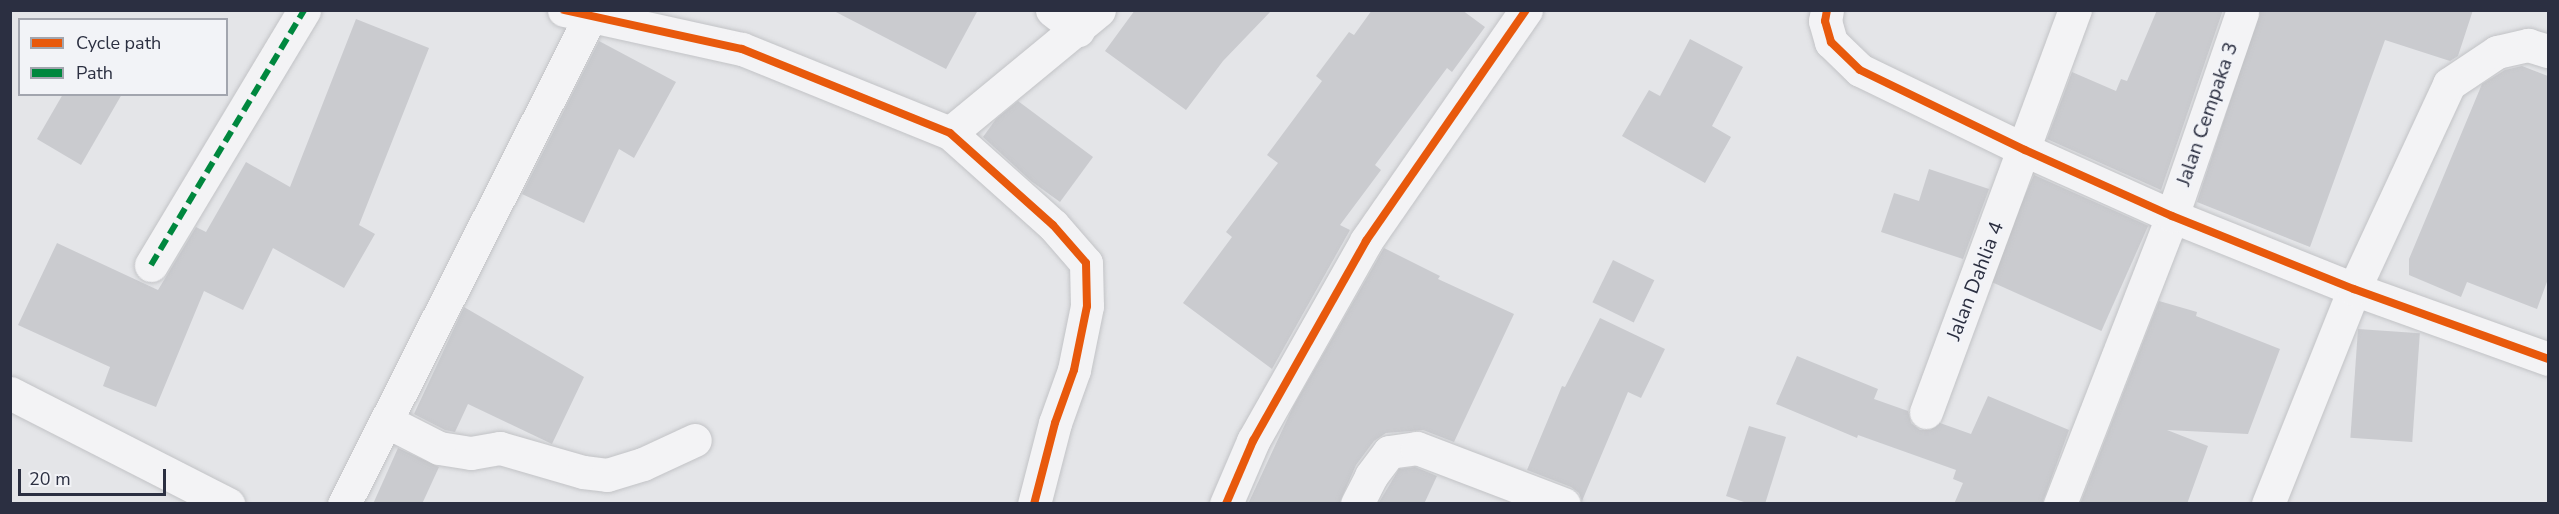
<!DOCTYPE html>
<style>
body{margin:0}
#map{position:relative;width:2559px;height:514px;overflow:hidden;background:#e4e5e8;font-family:"Nunito Sans",sans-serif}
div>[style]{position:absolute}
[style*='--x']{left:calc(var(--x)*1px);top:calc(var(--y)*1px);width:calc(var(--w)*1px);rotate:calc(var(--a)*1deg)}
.building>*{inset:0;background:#cacbcf;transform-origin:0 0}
.roads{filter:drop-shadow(0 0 2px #c2c3c6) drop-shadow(0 0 2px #c2c3c6)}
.street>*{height:33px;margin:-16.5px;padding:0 16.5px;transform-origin:16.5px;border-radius:16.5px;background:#f3f3f5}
.quiet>*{height:6px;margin-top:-3px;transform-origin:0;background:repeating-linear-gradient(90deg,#00873e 0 12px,transparent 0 18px)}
.cycleway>*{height:8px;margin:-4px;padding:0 4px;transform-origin:4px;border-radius:4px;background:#e8590c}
span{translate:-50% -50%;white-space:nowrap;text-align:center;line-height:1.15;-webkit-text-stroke:6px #f2f3f7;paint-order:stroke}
.street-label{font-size:20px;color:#2b2f41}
.frame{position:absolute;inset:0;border:12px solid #2b2f41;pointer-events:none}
.legend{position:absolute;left:18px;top:18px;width:210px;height:78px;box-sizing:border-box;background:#f2f3f7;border:2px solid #a2a5ae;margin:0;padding:8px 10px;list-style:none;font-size:18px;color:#2b2f41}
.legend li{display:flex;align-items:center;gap:12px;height:30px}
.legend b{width:30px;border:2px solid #a2a5ae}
.scale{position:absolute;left:18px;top:469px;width:148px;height:27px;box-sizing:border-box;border:3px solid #2b2f41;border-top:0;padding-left:8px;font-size:18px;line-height:21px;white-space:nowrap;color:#2b2f41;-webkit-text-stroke:4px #f2f3f7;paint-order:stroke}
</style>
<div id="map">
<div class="building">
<i style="clip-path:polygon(832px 10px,978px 10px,946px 69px)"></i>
<i style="clip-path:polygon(1135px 10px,1272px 10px,1223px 61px,1186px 110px,1105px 51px)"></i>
<i style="clip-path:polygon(1372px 10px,1462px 10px,1485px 27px,1452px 72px,1447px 68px,1375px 165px,1381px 170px,1340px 225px,1350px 230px,1272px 369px,1183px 303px,1232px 237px,1226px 232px,1278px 163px,1267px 155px,1322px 81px,1316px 76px,1349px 32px,1354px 35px)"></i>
<i style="clip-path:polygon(2157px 10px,2223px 10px,2161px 190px,2047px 139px,2072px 72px,2116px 91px,2121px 79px,2127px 81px)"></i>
<i style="clip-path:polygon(2260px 10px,2473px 10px,2458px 56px,2450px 61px,2385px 40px,2310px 247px,2197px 202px)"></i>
<i style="clip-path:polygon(356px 19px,429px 48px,359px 225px,375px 234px,344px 288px,273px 248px,243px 310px,204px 291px,156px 407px,103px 386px,110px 367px,18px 325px,57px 243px,158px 290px,196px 227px,206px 232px,246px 162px,290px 187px)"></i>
<i style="clip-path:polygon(1690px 39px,1743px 67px,1712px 126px,1731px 137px,1705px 183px,1622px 136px,1649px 90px,1660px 96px)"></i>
<i style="clip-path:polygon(599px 41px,676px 82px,634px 158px,619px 149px,584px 223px,522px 194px)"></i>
<i style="clip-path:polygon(2522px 66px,2548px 76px,2548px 279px,2537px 309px,2467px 282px,2461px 297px,2409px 275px,2409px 259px,2482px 84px,2505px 70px)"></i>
<i style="clip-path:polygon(63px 94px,122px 94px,81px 165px,37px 139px)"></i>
<i style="clip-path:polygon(1018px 101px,1093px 157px,1060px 202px,1031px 181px,983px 137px,996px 119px)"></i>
<i style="clip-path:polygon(1929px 169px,1989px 189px,1963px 259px,1881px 232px,1894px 193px,1919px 201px)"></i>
<i style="left:2034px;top:175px;width:125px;height:115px;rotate:24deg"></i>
<i style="clip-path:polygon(1384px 248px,1440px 276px,1438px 279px,1514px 314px,1454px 442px,1423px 430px,1386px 433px,1374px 441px,1356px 465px,1339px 504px,1248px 504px,1293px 407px)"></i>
<i style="left:1613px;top:260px;width:46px;height:47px;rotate:26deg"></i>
<i style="clip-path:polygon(2159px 301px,2197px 312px,2196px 316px,2280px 349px,2248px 434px,2167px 430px,2208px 446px,2187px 504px,2080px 504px)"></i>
<i style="clip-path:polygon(464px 307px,584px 377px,552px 444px,468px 404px,455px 432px,445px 430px,414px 414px)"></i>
<i style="clip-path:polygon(1600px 318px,1665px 349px,1641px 398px,1628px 392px,1582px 501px,1579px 493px,1571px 487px,1527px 470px,1562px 386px,1565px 387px)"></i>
<i style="left:2358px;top:329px;width:62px;height:109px;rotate:4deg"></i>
<i style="clip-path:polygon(1797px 356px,1878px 389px,1874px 399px,1908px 411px,1911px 423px,1920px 430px,1930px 430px,1940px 423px,1971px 434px,1988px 396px,2069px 430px,2042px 504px,1954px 504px,1963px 483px,1953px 479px,1956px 470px,1858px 435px,1857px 438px,1776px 404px)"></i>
<i style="clip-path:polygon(1749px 426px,1786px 437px,1765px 504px,1750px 504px,1726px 496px)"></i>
<i style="clip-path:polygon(398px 448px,439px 467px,422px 504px,373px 504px)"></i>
<i style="clip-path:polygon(1415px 467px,1437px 476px,1424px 504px,1378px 504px,1399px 469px)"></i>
</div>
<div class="roads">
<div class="street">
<i style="--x:564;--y:10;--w:182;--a:12.4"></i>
<i style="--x:742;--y:49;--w:224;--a:22"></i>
<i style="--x:950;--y:133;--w:138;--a:41.8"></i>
<i style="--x:1053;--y:225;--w:50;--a:49"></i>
<i style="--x:1086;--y:263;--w:43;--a:88.7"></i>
<i style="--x:1087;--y:306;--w:65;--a:101.5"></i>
<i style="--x:1074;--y:370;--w:56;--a:109.7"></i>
<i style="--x:1055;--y:423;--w:84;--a:104.5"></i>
<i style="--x:1052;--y:10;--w:33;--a:38"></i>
<i style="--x:1827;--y:10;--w:11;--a:100"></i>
<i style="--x:1825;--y:21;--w:22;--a:74"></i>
<i style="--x:1831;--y:42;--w:40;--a:44"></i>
<i style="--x:1860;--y:70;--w:183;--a:25.9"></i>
<i style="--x:2025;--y:150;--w:161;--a:24.2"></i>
<i style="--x:2172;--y:216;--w:196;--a:21.9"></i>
<i style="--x:2354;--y:289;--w:206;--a:19.8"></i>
<i style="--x:950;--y:133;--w:193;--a:-39.5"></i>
<i style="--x:151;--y:265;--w:297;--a:-59"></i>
<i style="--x:10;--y:393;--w:245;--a:27"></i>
<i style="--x:1926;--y:412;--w:429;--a:-69.7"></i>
<i style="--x:386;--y:421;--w:59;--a:27"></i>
<i style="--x:439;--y:448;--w:32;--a:9"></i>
<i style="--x:471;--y:453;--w:29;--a:-10"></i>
<i style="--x:500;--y:448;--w:86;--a:16.1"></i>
<i style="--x:583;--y:472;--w:24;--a:7"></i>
<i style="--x:607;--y:475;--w:38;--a:-17"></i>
<i style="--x:643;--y:464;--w:57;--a:-24.8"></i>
<i style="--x:344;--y:504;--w:548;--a:-63.2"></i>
<i style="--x:1226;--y:504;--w:69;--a:-66.8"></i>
<i style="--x:1253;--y:441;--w:230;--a:-60.5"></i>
<i style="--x:1366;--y:241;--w:281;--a:-55.3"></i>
<i style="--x:1357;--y:504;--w:31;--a:-63"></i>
<i style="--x:1371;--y:476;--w:30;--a:-53"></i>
<i style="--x:1389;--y:452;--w:28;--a:-8"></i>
<i style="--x:1417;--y:448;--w:157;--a:20.9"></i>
<i style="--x:2060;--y:504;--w:309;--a:-68.7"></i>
<i style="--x:2172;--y:216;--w:215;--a:-71"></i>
<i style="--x:2268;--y:504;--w:232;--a:-68.2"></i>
<i style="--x:2354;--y:289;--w:226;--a:-65.1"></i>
<i style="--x:2449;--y:84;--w:58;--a:-33.7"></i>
<i style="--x:2497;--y:52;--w:32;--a:-13"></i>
<i style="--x:2528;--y:45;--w:21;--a:17"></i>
</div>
</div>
<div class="quiet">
<i style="--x:151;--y:265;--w:297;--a:-59"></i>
</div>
<div class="cycleway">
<i style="--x:564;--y:10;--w:182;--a:12.4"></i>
<i style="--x:742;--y:49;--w:224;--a:22"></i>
<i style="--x:950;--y:133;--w:138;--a:41.8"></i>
<i style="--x:1053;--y:225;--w:50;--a:49"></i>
<i style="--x:1086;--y:263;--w:43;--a:88.7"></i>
<i style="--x:1087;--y:306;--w:65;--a:101.5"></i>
<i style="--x:1074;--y:370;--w:56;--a:109.7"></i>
<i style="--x:1055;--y:423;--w:84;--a:104.5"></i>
<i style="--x:1827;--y:10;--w:11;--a:100"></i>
<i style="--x:1825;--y:21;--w:22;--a:74"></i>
<i style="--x:1831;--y:42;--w:40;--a:44"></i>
<i style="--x:1860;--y:70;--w:183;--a:25.9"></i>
<i style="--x:2025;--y:150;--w:161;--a:24.2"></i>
<i style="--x:2172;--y:216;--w:196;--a:21.9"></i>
<i style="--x:2354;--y:289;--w:206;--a:19.8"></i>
<i style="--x:1226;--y:504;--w:69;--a:-66.8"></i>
<i style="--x:1253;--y:441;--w:230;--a:-60.5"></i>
<i style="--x:1366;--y:241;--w:281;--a:-55.3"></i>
</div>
<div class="street-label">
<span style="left:2207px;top:114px;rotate:-71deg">Jalan Cempaka 3</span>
<span style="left:1975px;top:281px;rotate:-69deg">Jalan Dahlia 4</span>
</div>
<div class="frame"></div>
<ul class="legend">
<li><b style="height:8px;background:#e8590c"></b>Cycle path</li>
<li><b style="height:8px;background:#00873e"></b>Path</li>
</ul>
<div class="scale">20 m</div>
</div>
